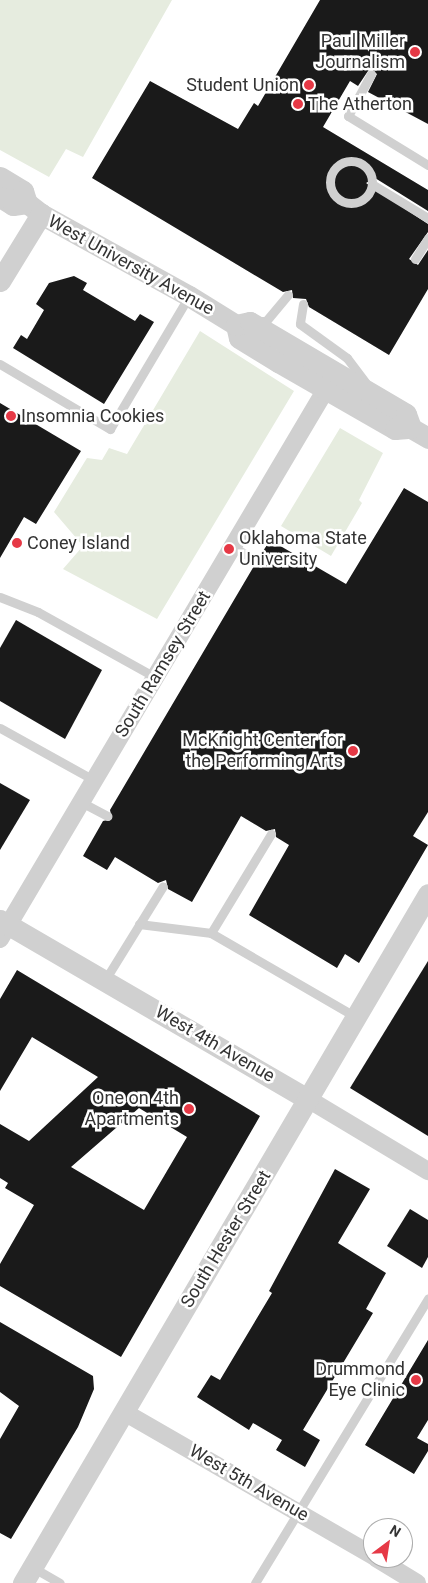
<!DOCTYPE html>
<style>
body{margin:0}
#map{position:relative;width:428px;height:1583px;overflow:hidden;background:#fff;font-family:Roboto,sans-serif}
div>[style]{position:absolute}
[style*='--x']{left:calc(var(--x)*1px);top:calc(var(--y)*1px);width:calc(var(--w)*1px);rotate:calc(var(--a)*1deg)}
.green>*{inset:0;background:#e6ecdf}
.building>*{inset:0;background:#1a1a1a}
.service>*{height:9px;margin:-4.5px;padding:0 4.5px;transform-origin:4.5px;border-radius:4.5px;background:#d0d0d0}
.service>.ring{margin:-4.5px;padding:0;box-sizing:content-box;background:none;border:9px solid #d0d0d0;border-radius:50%}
.minor>*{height:18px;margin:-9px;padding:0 9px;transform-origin:9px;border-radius:9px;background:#d0d0d0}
.tertiary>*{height:21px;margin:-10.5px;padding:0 10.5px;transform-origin:10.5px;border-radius:10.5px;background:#d0d0d0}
.dots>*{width:14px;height:14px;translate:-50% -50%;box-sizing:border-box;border:2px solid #fff;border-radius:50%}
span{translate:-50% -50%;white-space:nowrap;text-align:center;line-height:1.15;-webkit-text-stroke:5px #fff;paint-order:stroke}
.poi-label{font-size:18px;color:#333}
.right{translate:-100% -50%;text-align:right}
.left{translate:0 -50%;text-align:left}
.street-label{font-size:18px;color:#333}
.north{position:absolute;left:363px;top:1518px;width:50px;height:50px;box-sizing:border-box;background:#fff;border:1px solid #adadad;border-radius:50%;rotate:31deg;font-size:14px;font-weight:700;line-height:20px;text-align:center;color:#333}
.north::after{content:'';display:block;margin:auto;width:18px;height:22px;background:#e63946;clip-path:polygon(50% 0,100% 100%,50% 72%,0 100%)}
</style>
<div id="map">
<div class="green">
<i style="clip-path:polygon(0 0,172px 0,83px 157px,66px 149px,49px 177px,0 150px)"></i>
<i style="clip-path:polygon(200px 331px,294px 391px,157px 619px,63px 569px,83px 546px,54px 512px,87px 458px,102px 460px,109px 448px,127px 454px)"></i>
<i style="clip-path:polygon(340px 428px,383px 453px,359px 500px,362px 503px,331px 556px,281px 526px)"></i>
</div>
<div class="building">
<i style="clip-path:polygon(320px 0,428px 0,428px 124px,368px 92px,377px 74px,370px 68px,358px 86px,350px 81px,323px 127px,428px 190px,428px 211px,375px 178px,366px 183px,428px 224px,428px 232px,409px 259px,418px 265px,428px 250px,428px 289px,389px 355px,309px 307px,306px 299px,293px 298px,292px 290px,283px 292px,92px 178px,150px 81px,238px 129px,254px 103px,258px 106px)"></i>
<i style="clip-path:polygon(74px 276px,87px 283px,83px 290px,135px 321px,140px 314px,154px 322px,104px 404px,13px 348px,21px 335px,27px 339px,44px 310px,36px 304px,49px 283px)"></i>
<i style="clip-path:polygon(0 403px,81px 451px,36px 524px,24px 517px,0 558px)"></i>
<i style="clip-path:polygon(404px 488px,428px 502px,428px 812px,413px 836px,428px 845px,359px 963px,345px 954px,337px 968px,249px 915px,289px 845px,276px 837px,275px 829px,266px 831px,241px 816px,192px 902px,168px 889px,166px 880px,158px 883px,115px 857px,107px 870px,83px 856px,103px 821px,112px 819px,110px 810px,254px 566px,262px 565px,260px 556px,270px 540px,346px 584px)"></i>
<i style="clip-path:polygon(16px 620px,102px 670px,65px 739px,0 701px,0 648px)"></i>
<i style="clip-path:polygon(0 783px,30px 800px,0 850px)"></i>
<i style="clip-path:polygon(428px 961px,428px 1136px,350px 1088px)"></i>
<i style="clip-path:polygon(evenodd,17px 970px,260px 1116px,121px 1357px,0 1286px,0 1264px,34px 1205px,5px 1188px,8px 1183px,0 1178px,0 1124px,29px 1141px,98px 1077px,32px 1037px,0 1091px,0 999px,17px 970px,139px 1108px,187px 1137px,144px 1210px,71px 1167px,139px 1108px)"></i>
<i style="clip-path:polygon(335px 1169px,370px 1189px,338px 1243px,386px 1273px,366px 1309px,373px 1313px,303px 1430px,320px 1440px,305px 1467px,276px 1450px,282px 1440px,253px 1423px,249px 1430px,197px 1397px,211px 1375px,220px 1380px,272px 1293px,269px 1291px)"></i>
<i style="clip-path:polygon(410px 1209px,428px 1220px,428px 1257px,422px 1268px,387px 1246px)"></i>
<i style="clip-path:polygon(0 1322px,93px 1376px,94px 1389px,78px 1427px,11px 1539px,0 1533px,0 1439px,19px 1406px,0 1392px)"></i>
<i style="clip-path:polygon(428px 1340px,428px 1420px,417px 1438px,428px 1444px,428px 1451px,414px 1474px,365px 1445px)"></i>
</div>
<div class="service">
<i style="--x:371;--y:74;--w:48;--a:118.7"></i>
<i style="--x:348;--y:116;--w:94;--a:31.5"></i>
<i class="ring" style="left:330px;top:161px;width:33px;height:33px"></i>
<i style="--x:372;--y:184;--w:66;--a:31.3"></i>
<i style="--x:415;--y:259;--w:25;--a:-58"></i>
<i style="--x:303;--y:304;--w:20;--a:99"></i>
<i style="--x:300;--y:324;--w:58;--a:35.9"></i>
<i style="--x:347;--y:358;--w:31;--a:53"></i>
<i style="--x:256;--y:321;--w:10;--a:0"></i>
<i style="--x:266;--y:321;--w:34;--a:-50"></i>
<i style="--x:0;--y:364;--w:128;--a:30.6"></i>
<i style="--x:110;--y:429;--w:155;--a:-59.3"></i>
<i style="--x:233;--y:547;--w:28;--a:30"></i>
<i style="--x:0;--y:597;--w:41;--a:21.5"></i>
<i style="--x:38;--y:612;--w:134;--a:29.1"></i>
<i style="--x:0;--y:728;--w:107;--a:29"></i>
<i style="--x:81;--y:802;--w:30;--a:28"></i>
<i style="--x:139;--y:924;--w:73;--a:7.1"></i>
<i style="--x:211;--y:933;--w:168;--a:30.1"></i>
<i style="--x:211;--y:933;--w:116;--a:-58.8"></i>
<i style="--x:105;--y:980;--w:110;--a:-58.3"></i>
<i style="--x:32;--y:1567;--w:32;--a:30"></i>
<i style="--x:255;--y:1583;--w:333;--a:-58.7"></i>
</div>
<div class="minor">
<i style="--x:0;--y:939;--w:639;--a:-59.34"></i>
<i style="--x:308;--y:1099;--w:140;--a:31"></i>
<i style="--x:124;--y:1412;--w:288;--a:30"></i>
<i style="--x:376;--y:1558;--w:48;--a:31.4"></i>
</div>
<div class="tertiary">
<i style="--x:0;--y:177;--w:27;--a:31"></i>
<i style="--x:23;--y:191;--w:13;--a:72"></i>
<i style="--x:27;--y:203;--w:18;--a:38"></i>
<i style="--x:41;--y:214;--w:169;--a:29"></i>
<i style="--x:189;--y:296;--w:55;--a:31.7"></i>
<i style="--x:236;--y:325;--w:13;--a:77"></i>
<i style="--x:239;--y:338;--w:46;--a:31.6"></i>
<i style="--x:278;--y:362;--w:135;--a:29.8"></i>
<i style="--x:395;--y:429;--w:16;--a:-4"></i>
<i style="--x:411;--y:428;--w:20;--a:30"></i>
<i style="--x:0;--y:197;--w:15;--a:32"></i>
<i style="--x:13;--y:205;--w:14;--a:-8"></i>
<i style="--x:0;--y:281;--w:79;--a:-58.5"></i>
<i style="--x:236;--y:325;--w:14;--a:-12"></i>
<i style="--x:250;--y:322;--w:181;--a:30.5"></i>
<i style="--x:406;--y:414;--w:15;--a:70"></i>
<i style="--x:0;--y:920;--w:356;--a:30.2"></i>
<i style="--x:23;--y:1583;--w:799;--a:-59.55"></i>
</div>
<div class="dots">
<i style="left:415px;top:52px;background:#e63946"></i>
<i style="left:309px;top:85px;background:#e63946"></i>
<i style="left:298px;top:104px;background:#e63946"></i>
<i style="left:11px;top:416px;background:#e63946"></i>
<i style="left:17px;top:543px;background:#e63946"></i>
<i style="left:229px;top:549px;background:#e63946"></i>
<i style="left:353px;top:751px;background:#e63946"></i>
<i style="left:189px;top:1109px;background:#e63946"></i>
<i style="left:416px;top:1380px;background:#e63946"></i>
</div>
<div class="poi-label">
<span class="right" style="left:405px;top:52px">Paul Miller<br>Journalism</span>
<span class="right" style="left:299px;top:85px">Student Union</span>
<span class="left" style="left:308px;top:104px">The Atherton</span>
<span class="left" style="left:21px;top:416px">Insomnia Cookies</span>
<span class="left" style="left:239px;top:549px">Oklahoma State<br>University</span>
<span class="left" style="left:27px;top:543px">Coney Island</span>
<span class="right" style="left:343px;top:751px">McKnight Center for<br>the Performing Arts</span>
<span class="right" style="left:179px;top:1109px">One on 4th<br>Apartments</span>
<span class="right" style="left:405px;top:1380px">Drummond<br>Eye Clinic</span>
</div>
<div class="street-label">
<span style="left:131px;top:265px;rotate:29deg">West University Avenue</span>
<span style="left:163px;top:664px;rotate:-59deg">South Ramsey Street</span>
<span style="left:215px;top:1044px;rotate:30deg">West 4th Avenue</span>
<span style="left:226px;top:1239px;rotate:-59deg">South Hester Street</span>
<span style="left:249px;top:1483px;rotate:30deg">West 5th Avenue</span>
</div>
<div class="north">N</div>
</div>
